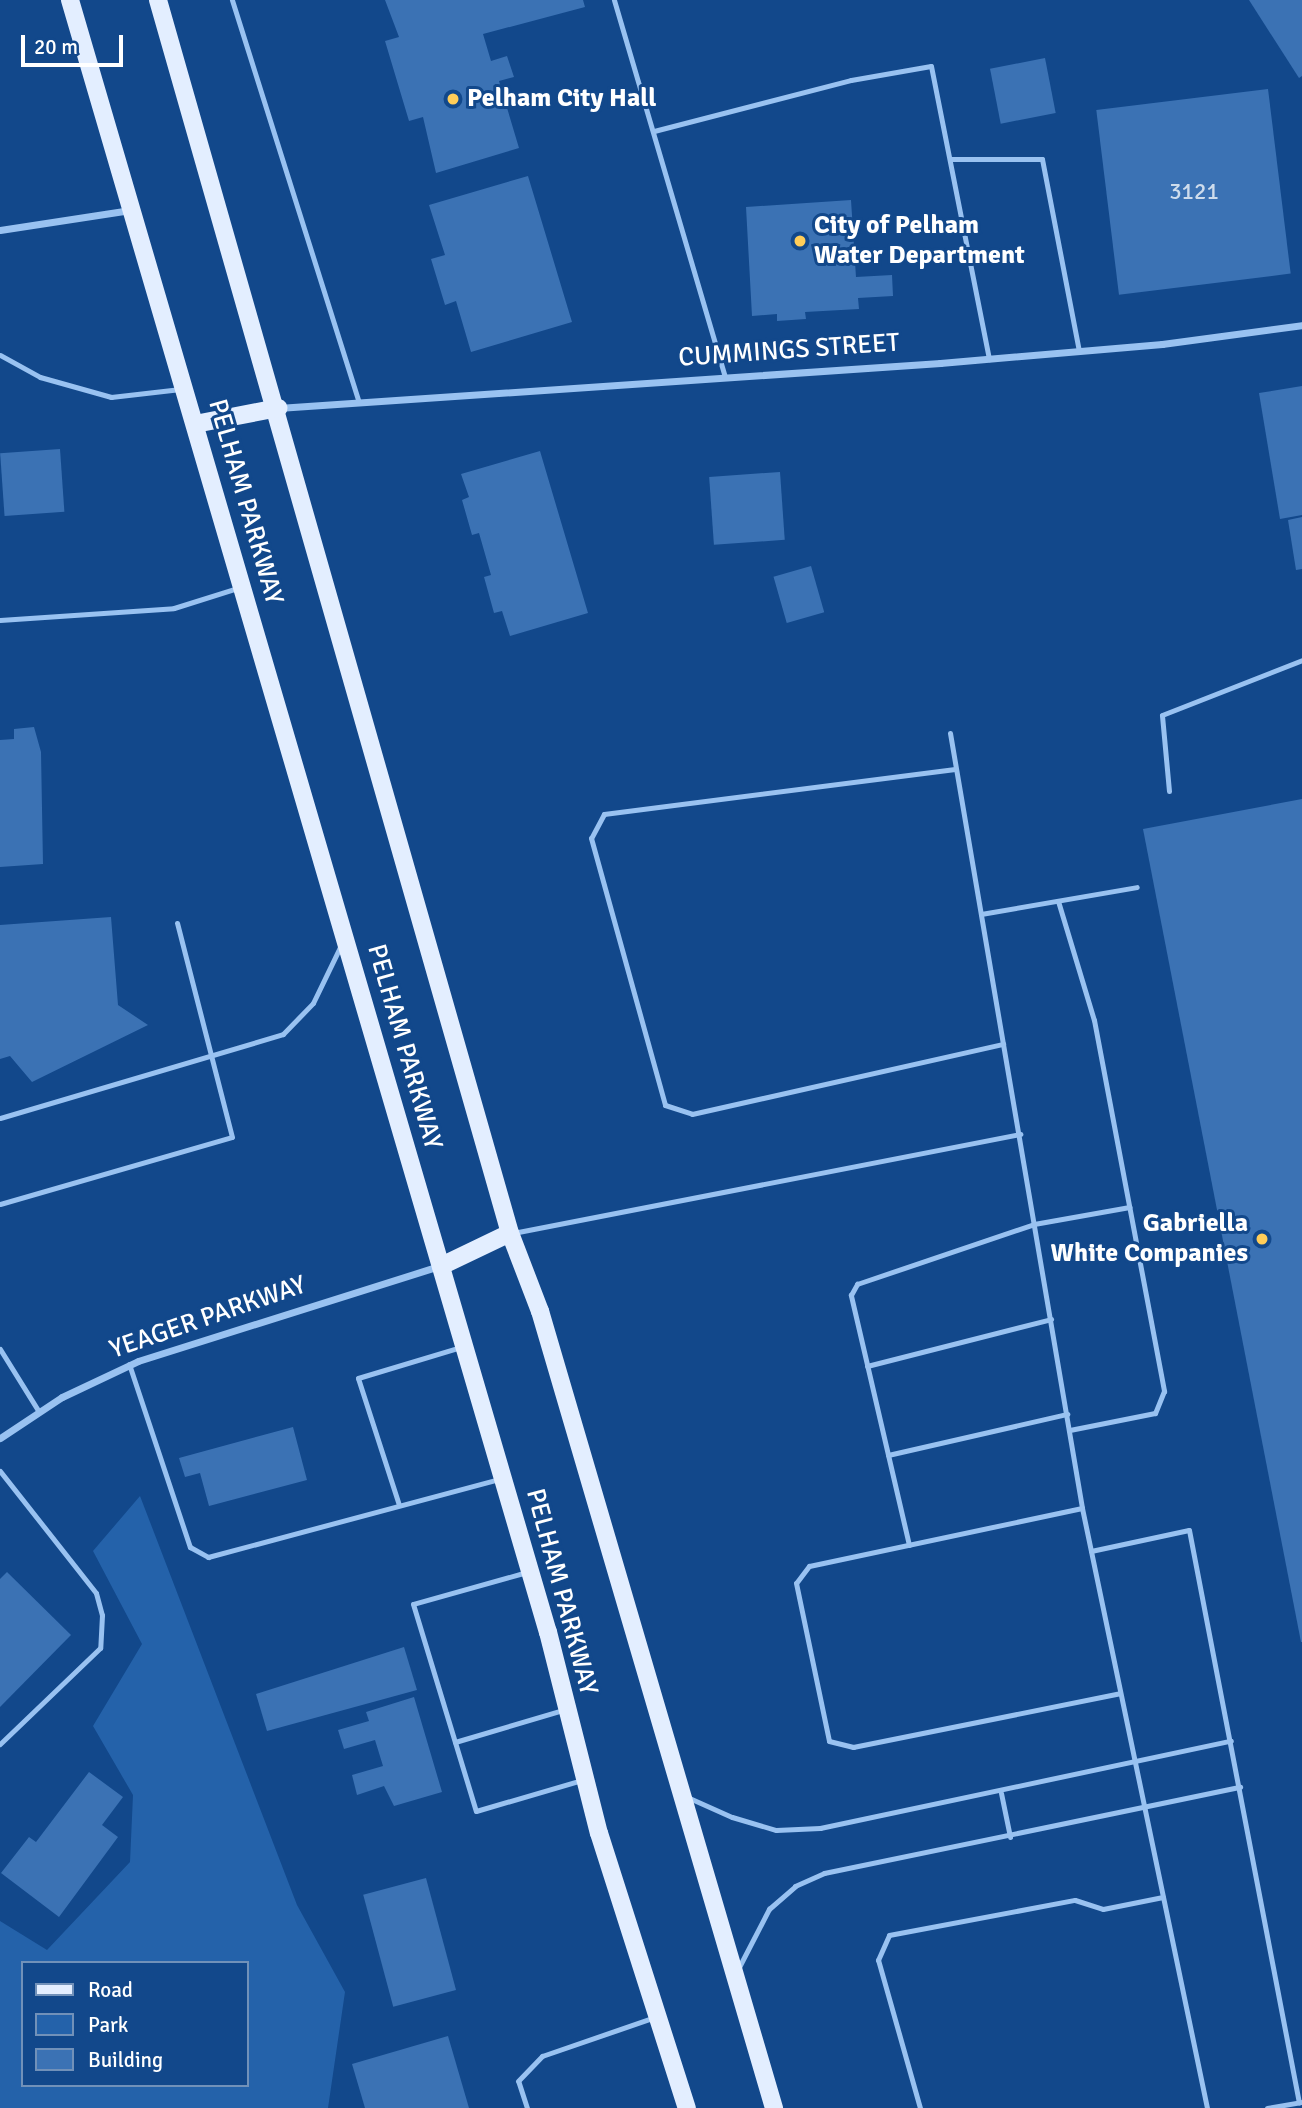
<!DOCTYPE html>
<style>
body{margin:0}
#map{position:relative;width:1302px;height:2108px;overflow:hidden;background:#12488b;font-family:Signika,sans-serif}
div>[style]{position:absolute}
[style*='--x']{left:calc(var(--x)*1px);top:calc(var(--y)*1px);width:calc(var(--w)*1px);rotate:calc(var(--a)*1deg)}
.green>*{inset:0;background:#2462aa}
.building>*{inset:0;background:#3b72b4;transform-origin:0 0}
.lane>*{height:5px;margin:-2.5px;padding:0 2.5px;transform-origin:2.5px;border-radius:2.5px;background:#99c2f1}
.street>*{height:7px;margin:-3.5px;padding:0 3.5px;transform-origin:3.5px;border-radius:3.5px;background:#99c2f1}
.primary>*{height:18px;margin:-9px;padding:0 9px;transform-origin:9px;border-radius:9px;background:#e3eeff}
.dots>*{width:19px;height:19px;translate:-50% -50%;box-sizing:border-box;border:4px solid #12488b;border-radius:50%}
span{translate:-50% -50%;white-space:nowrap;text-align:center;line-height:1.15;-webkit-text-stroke:6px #12488b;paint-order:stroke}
.number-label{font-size:23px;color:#cedcec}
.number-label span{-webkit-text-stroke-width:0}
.poi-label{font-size:26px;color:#fff;font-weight:700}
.left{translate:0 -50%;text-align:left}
.right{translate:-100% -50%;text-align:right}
.street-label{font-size:26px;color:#fff}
.legend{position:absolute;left:21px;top:1961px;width:228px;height:126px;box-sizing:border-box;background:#12488b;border:2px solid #7191b9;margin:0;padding:9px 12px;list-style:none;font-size:21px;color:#fff}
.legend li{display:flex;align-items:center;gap:14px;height:35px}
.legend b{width:35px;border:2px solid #7191b9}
.scale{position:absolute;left:21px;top:35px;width:102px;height:32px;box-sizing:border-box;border:4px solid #fff;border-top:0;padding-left:9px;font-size:21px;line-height:24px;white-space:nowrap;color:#fff;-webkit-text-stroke:5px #12488b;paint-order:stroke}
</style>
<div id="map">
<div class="green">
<i style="clip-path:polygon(evenodd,140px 1496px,297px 1905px,345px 1992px,328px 2108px,0 2108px,0 1921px,47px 1950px,130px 1862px,133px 1795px,93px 1726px,142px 1644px,93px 1551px,140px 1496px,23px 1963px,247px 1963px,247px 2085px,23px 2085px,23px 1963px)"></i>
</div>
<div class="building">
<i style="clip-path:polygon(385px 0,583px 0,585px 7px,483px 34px,491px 61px,507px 56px,514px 77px,499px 81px,519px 148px,436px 173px,423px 117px,409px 121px,385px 41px,399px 37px)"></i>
<i style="clip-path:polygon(1249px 0,1302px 0,1302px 76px,1299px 78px)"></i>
<i style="left:1045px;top:58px;width:56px;height:56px;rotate:79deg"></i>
<i style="left:1268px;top:89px;width:186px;height:173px;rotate:83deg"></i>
<i style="clip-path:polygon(528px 176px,572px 322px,471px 352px,456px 301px,445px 305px,431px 259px,445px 255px,429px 205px)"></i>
<i style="clip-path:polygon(851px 200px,856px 277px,892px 275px,893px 296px,858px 298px,859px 309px,805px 312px,806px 319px,777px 321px,777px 314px,752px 316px,746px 207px)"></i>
<i style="clip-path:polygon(1302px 386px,1302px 515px,1280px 519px,1259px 393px)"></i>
<i style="left:60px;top:449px;width:63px;height:60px;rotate:86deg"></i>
<i style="clip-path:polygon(540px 451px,588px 613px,510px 636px,502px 611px,494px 613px,484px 577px,491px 575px,479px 533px,472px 535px,462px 500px,469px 497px,461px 474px)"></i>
<i style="left:780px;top:472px;width:68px;height:71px;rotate:86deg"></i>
<i style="clip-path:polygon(1302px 517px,1302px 569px,1296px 570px,1288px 520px)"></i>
<i style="left:811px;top:566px;width:48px;height:39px;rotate:74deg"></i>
<i style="clip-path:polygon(34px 727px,41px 752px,43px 864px,0 867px,0 740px,14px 739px,14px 729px)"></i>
<i style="clip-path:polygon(1302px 799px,1302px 1642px,1301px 1642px,1143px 829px)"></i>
<i style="clip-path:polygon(111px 917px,118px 1005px,148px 1025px,32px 1082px,10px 1056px,0 1059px,0 925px)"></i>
<i style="clip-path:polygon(293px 1427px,307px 1480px,209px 1506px,200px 1473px,185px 1477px,179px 1458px)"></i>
<i style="clip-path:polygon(7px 1572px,71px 1635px,0 1707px,0 1579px)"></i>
<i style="clip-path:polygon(404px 1647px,417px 1690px,267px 1731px,256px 1694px)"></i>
<i style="clip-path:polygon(414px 1697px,442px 1792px,394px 1806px,384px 1786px,357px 1795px,352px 1775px,383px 1766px,375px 1740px,344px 1749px,338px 1730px,369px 1721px,366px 1712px)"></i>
<i style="clip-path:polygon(89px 1772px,123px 1797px,102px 1825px,118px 1837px,59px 1917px,1px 1873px,29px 1837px,36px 1842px)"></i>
<i style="left:426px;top:1878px;width:116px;height:65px;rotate:75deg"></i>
<i style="clip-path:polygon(448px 2036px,469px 2108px,365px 2108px,352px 2064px)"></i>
</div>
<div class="lane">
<i style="--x:232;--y:0;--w:419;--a:72.5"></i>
<i style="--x:614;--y:0;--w:392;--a:73.6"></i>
<i style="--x:654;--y:131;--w:203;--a:-14.5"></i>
<i style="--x:851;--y:80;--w:81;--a:-9.9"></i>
<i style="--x:931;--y:66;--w:299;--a:78.8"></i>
<i style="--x:950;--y:159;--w:92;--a:0"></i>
<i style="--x:1042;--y:159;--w:196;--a:79.1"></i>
<i style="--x:0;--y:355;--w:46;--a:28.8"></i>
<i style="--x:40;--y:377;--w:74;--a:15.7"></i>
<i style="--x:111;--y:397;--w:70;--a:-6.5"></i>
<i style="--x:0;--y:620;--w:174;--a:-3.9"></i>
<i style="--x:174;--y:608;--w:67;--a:-17.4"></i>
<i style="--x:950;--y:733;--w:786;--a:80.33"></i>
<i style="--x:1082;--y:1508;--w:613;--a:78.23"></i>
<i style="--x:955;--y:769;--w:354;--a:172.7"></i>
<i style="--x:604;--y:814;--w:27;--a:118"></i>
<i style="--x:591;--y:838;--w:277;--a:74.5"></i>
<i style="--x:665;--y:1105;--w:28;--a:18"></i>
<i style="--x:692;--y:1114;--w:319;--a:-12.7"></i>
<i style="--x:1169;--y:791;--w:76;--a:-95.3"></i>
<i style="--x:1162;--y:715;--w:150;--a:-21.4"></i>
<i style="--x:1058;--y:901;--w:124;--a:73.2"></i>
<i style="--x:1094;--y:1020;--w:378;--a:79.3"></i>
<i style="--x:1164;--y:1391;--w:24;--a:112"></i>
<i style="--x:1155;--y:1413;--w:87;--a:168.7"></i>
<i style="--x:981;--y:914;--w:158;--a:-9.8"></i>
<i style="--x:0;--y:1118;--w:295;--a:-16.5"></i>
<i style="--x:283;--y:1034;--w:43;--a:-45.9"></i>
<i style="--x:313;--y:1003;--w:67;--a:-64.2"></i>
<i style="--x:0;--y:1204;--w:241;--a:-16.1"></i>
<i style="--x:232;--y:1137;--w:221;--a:-104.4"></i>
<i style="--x:513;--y:1233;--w:517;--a:-11.05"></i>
<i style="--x:0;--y:1349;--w:74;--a:58.2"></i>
<i style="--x:129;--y:1364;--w:193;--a:71.6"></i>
<i style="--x:190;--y:1547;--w:21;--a:29"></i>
<i style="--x:208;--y:1557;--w:302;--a:-15"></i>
<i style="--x:867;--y:1366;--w:190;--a:-14.3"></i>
<i style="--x:888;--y:1455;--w:184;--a:-12.9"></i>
<i style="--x:0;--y:1471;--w:155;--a:51.8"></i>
<i style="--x:96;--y:1593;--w:23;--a:75"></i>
<i style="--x:102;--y:1615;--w:33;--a:93"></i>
<i style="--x:100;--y:1648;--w:139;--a:136.2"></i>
<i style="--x:399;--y:1505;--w:133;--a:-107.9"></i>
<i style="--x:358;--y:1378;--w:108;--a:-16.8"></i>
<i style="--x:1082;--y:1508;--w:279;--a:168"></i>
<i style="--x:809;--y:1566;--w:21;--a:127"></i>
<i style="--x:796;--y:1583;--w:161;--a:78.2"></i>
<i style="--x:829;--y:1741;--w:25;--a:14"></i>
<i style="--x:853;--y:1747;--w:272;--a:-11.4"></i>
<i style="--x:909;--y:1545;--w:257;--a:-103.1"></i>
<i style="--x:851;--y:1295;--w:13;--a:-61"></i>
<i style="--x:857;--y:1284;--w:187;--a:-18.7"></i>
<i style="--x:1034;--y:1224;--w:97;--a:-10.1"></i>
<i style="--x:1091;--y:1551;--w:100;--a:-12.1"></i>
<i style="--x:1189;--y:1530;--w:583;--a:79.13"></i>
<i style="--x:527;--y:1572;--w:118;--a:164.3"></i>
<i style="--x:413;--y:1604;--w:216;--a:73.1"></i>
<i style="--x:476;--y:1811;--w:110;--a:-16.3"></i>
<i style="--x:455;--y:1742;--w:113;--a:-16.5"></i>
<i style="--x:1001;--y:1793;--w:45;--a:78.4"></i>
<i style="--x:687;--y:1797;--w:49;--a:24"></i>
<i style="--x:732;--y:1817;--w:46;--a:16.5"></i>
<i style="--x:776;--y:1830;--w:44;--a:-2.6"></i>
<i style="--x:820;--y:1828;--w:420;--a:-12"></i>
<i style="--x:738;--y:1969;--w:68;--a:-62.7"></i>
<i style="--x:769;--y:1909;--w:35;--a:-41"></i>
<i style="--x:795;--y:1886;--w:32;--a:-24"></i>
<i style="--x:824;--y:1873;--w:425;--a:-11.7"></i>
<i style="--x:527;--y:2108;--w:28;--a:-108"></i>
<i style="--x:518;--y:2081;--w:35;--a:-46"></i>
<i style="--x:542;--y:2056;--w:120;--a:-19"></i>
<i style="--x:920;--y:2108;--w:154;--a:-105.8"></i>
<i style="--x:878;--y:1960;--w:27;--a:-66"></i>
<i style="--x:889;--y:1935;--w:189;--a:-10.7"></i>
<i style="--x:1075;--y:1900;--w:29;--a:18"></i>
<i style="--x:1103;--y:1909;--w:61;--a:-11.3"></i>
<i style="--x:1267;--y:2108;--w:36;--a:-10"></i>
</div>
<div class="street">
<i style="--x:0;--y:230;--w:132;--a:-8.7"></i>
<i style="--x:278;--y:408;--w:664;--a:-3.89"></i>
<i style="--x:940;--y:363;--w:223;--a:-4.9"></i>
<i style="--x:1162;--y:344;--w:141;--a:-7.7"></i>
<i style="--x:0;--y:1438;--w:74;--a:-33.5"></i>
<i style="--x:62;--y:1397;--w:84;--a:-25.3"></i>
<i style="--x:138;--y:1361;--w:317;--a:-17.5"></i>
</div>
<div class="primary">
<i style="--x:70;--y:0;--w:1701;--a:73.68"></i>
<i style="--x:548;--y:1632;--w:207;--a:75.8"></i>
<i style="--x:599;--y:1833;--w:289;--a:72.3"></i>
<i style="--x:158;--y:0;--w:1282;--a:74.07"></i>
<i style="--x:510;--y:1233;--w:84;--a:69"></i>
<i style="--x:540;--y:1311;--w:831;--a:73.64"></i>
<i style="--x:195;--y:424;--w:85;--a:-10.9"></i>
<i style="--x:441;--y:1266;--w:76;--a:-25.6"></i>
</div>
<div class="dots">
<i style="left:453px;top:99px;background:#ffcd59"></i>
<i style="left:800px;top:241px;background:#ffcd59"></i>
<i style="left:1262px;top:1239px;background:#ffcd59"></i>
</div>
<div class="number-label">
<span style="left:1194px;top:192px">3121</span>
</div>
<div class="poi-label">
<span class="left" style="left:467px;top:99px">Pelham City Hall</span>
<span class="left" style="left:814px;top:241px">City of Pelham<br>Water Department</span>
<span class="right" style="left:1248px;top:1239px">Gabriella<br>White Companies</span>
</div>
<div class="street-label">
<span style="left:789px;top:351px;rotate:-4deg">CUMMINGS STREET</span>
<span style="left:245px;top:502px;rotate:74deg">PELHAM PARKWAY</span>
<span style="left:404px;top:1047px;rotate:74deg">PELHAM PARKWAY</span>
<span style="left:208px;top:1318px;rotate:-19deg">YEAGER PARKWAY</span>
<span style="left:561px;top:1592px;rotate:75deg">PELHAM PARKWAY</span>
</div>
<ul class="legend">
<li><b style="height:9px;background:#e3eeff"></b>Road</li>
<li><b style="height:19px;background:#2462aa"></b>Park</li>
<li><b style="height:19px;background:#3b72b4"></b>Building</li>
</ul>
<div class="scale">20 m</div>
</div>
